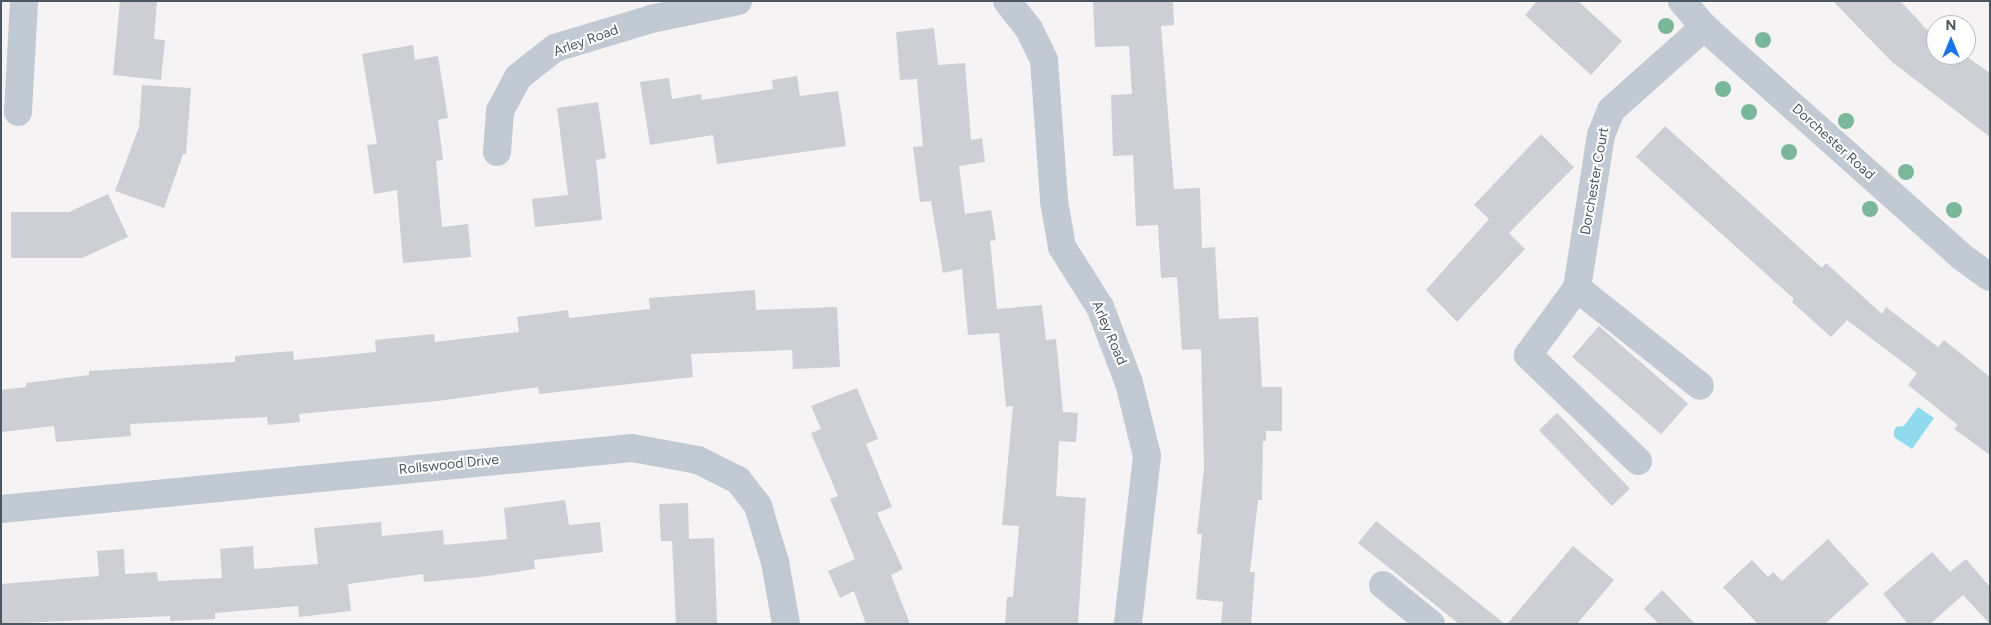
<!DOCTYPE html>
<style>
body{margin:0}
#map{position:relative;width:1991px;height:625px;overflow:hidden;background:#f5f3f3;font-family:Figtree,sans-serif}
div>[style]{position:absolute}
[style*='--x']{left:calc(var(--x)*1px);top:calc(var(--y)*1px);width:calc(var(--w)*1px);rotate:calc(var(--a)*1deg)}
.water>*{inset:0;background:#90daee}
.building>*{inset:0;background:#cdcfd5;transform-origin:0 0}
.minor>*{height:28px;margin:-14px;padding:0 14px;transform-origin:14px;border-radius:14px;background:#c1cad2}
.trees>*{width:16px;height:16px;margin:-8px;border-radius:50%;background:#7bb799}
span{translate:-50% -50%;white-space:nowrap;text-align:center;line-height:1.15;-webkit-text-stroke:4px #fff;paint-order:stroke}
.street-label{font-size:14px;color:#4a5661}
.frame{position:absolute;inset:0;border:2px solid #4a5661;pointer-events:none}
.north{position:absolute;left:1926px;top:15px;width:50px;height:50px;box-sizing:border-box;background:#fff;border:1px solid #b7bbc0;border-radius:50%;rotate:0deg;font-size:14px;font-weight:700;line-height:20px;text-align:center;color:#4a5661}
.north::after{content:'';display:block;margin:auto;width:18px;height:22px;background:#1a73e8;clip-path:polygon(50% 0,100% 100%,50% 72%,0 100%)}
</style>
<div id="map">
<div class="water">
<i style="clip-path:polygon(1918px 407px,1934px 418px,1912px 449px,1894px 437px,1894px 431px,1896px 427px,1904px 426px)"></i>
</div>
<div class="building">
<i style="clip-path:polygon(120px 1px,157px 1px,154px 39px,165px 40px,161px 80px,113px 75px)"></i>
<i style="clip-path:polygon(1093px 1px,1173px 1px,1174px 25px,1161px 26px,1174px 189px,1200px 188px,1202px 248px,1215px 247px,1219px 319px,1258px 317px,1262px 387px,1282px 387px,1282px 431px,1266px 431px,1266px 441px,1263px 441px,1262px 500px,1258px 500px,1250px 572px,1255px 572px,1251px 624px,1221px 624px,1223px 602px,1196px 599px,1202px 534px,1197px 534px,1204px 469px,1201px 349px,1182px 350px,1177px 277px,1161px 278px,1158px 225px,1136px 226px,1133px 155px,1113px 156px,1111px 95px,1132px 94px,1129px 46px,1095px 47px)"></i>
<i style="clip-path:polygon(1537px 1px,1578px 1px,1622px 41px,1591px 75px,1525px 15px)"></i>
<i style="clip-path:polygon(1833px 1px,1900px 1px,1923px 25px,1921px 25px,1936px 36px,1936px 55px,1964px 55px,1990px 73px,1990px 137px,1892px 62px)"></i>
<i style="clip-path:polygon(934px 28px,938px 65px,965px 63px,971px 140px,982px 138px,985px 162px,959px 166px,965px 214px,991px 210px,996px 240px,990px 241px,997px 309px,1042px 305px,1046px 340px,1056px 339px,1063px 412px,1078px 413px,1076px 442px,1059px 441px,1056px 496px,1086px 498px,1078px 624px,1005px 624px,1007px 597px,1013px 597px,1019px 526px,1002px 525px,1013px 406px,1006px 407px,999px 333px,968px 335px,962px 269px,943px 273px,931px 201px,920px 202px,913px 147px,923px 146px,917px 79px,900px 80px,896px 32px)"></i>
<i style="clip-path:polygon(413px 45px,415px 60px,438px 56px,448px 118px,438px 120px,443px 160px,436px 161px,442px 227px,468px 224px,471px 257px,403px 263px,397px 190px,374px 194px,367px 145px,377px 144px,362px 54px)"></i>
<i style="clip-path:polygon(797px 76px,800px 96px,838px 91px,846px 146px,717px 164px,713px 135px,650px 145px,640px 82px,669px 78px,672px 99px,701px 94px,702px 100px,773px 89px,772px 80px)"></i>
<i style="clip-path:polygon(142px 85px,191px 88px,186px 154px,183px 154px,164px 208px,115px 191px,139px 127px)"></i>
<i style="clip-path:polygon(598px 102px,606px 158px,596px 160px,602px 220px,535px 227px,532px 199px,568px 195px,557px 108px)"></i>
<i style="clip-path:polygon(1665px 126px,1822px 268px,1826px 263px,1882px 314px,1886px 307px,1938px 347px,1944px 340px,1990px 377px,1990px 455px,1954px 429px,1958px 425px,1908px 385px,1917px 373px,1847px 320px,1831px 337px,1792px 302px,1794px 299px,1636px 157px)"></i>
<i style="clip-path:polygon(1541px 134px,1574px 167px,1509px 233px,1525px 249px,1457px 322px,1426px 290px,1489px 219px,1474px 205px)"></i>
<i style="clip-path:polygon(108px 194px,128px 237px,82px 258px,11px 258px,11px 212px,69px 212px)"></i>
<i style="clip-path:polygon(755px 290px,756px 310px,837px 307px,840px 367px,793px 369px,792px 350px,691px 354px,693px 377px,539px 394px,538px 387px,438px 401px,299px 414px,300px 422px,268px 425px,267px 417px,130px 424px,131px 436px,56px 442px,54px 426px,1px 432px,1px 390px,26px 387px,26px 383px,89px 375px,89px 371px,235px 362px,235px 356px,293px 351px,294px 360px,376px 352px,375px 340px,434px 334px,435px 342px,519px 332px,517px 317px,568px 310px,569px 318px,650px 309px,649px 298px)"></i>
<i style="left:1599px;top:326px;width:118px;height:41px;rotate:41deg"></i>
<i style="clip-path:polygon(857px 388px,878px 439px,866px 444px,892px 507px,877px 513px,903px 569px,891px 575px,910px 624px,866px 624px,854px 591px,840px 598px,828px 571px,855px 559px,830px 499px,838px 496px,811px 433px,821px 429px,811px 406px)"></i>
<i style="left:1557px;top:413px;width:105px;height:25px;rotate:46deg"></i>
<i style="clip-path:polygon(565px 500px,569px 525px,600px 522px,603px 552px,534px 560px,535px 569px,480px 577px,424px 582px,423px 574px,348px 584px,351px 611px,299px 617px,298px 606px,215px 613px,215px 619px,170px 621px,170px 616px,1px 624px,1px 584px,99px 576px,97px 551px,124px 549px,125px 574px,157px 572px,158px 581px,222px 578px,220px 549px,253px 546px,254px 569px,318px 564px,314px 528px,381px 522px,382px 536px,443px 530px,444px 545px,507px 539px,504px 508px)"></i>
<i style="clip-path:polygon(688px 503px,689px 539px,714px 538px,717px 624px,676px 624px,672px 541px,661px 541px,659px 504px)"></i>
<i style="clip-path:polygon(1376px 521px,1505px 624px,1459px 624px,1358px 543px)"></i>
<i style="clip-path:polygon(1828px 539px,1869px 584px,1825px 624px,1758px 624px,1723px 587px,1752px 560px,1768px 577px,1773px 572px,1782px 581px)"></i>
<i style="clip-path:polygon(1573px 546px,1614px 580px,1577px 624px,1507px 624px)"></i>
<i style="clip-path:polygon(1932px 552px,1950px 572px,1966px 559px,1990px 587px,1990px 624px,1963px 595px,1930px 624px,1908px 624px,1883px 594px)"></i>
<i style="clip-path:polygon(1662px 590px,1695px 624px,1659px 624px,1644px 609px)"></i>
</div>
<div class="minor">
<i style="--x:1007;--y:1;--w:36;--a:52"></i>
<i style="--x:1029;--y:29;--w:34;--a:64"></i>
<i style="--x:1044;--y:60;--w:141;--a:85.9"></i>
<i style="--x:1054;--y:201;--w:47;--a:80.1"></i>
<i style="--x:1062;--y:247;--w:71;--a:57.7"></i>
<i style="--x:1100;--y:307;--w:81;--a:69.1"></i>
<i style="--x:1129;--y:383;--w:75;--a:76.1"></i>
<i style="--x:1147;--y:456;--w:169;--a:96.5"></i>
<i style="--x:1682;--y:1;--w:34;--a:50"></i>
<i style="--x:1704;--y:27;--w:346;--a:41.7"></i>
<i style="--x:1962;--y:257;--w:34;--a:36"></i>
<i style="--x:18;--y:112;--w:111;--a:-86.9"></i>
<i style="--x:497;--y:152;--w:41;--a:-85.8"></i>
<i style="--x:500;--y:111;--w:38;--a:-62"></i>
<i style="--x:518;--y:77;--w:47;--a:-38.1"></i>
<i style="--x:555;--y:48;--w:100;--a:-16.8"></i>
<i style="--x:651;--y:19;--w:89;--a:-11.7"></i>
<i style="--x:1577;--y:288;--w:157;--a:38.5"></i>
<i style="--x:1638;--y:461;--w:153;--a:-136.1"></i>
<i style="--x:1528;--y:355;--w:83;--a:-53.8"></i>
<i style="--x:1577;--y:288;--w:155;--a:-81.1"></i>
<i style="--x:1601;--y:135;--w:27;--a:-68"></i>
<i style="--x:1611;--y:110;--w:125;--a:-41.7"></i>
<i style="--x:1;--y:509;--w:634;--a:-5.52"></i>
<i style="--x:632;--y:448;--w:67;--a:10.3"></i>
<i style="--x:698;--y:460;--w:45;--a:26.6"></i>
<i style="--x:738;--y:480;--w:33;--a:52"></i>
<i style="--x:758;--y:506;--w:59;--a:73.1"></i>
<i style="--x:775;--y:562;--w:63;--a:79.9"></i>
<i style="--x:1383;--y:585;--w:62;--a:39.1"></i>
</div>
<div class="trees">
<i style="left:1666px;top:26px"></i>
<i style="left:1763px;top:40px"></i>
<i style="left:1723px;top:89px"></i>
<i style="left:1749px;top:112px"></i>
<i style="left:1846px;top:121px"></i>
<i style="left:1789px;top:152px"></i>
<i style="left:1906px;top:172px"></i>
<i style="left:1870px;top:209px"></i>
<i style="left:1954px;top:210px"></i>
</div>
<div class="street-label">
<span style="left:586px;top:41px;rotate:-20deg">Arley Road</span>
<span style="left:1833px;top:142px;rotate:42deg">Dorchester Road</span>
<span style="left:1595px;top:181px;rotate:-80deg">Dorchester Court</span>
<span style="left:1109px;top:333px;rotate:67deg">Arley Road</span>
<span style="left:449px;top:465px;rotate:-6deg">Rollswood Drive</span>
</div>
<div class="frame"></div>
<div class="north">N</div>
</div>
